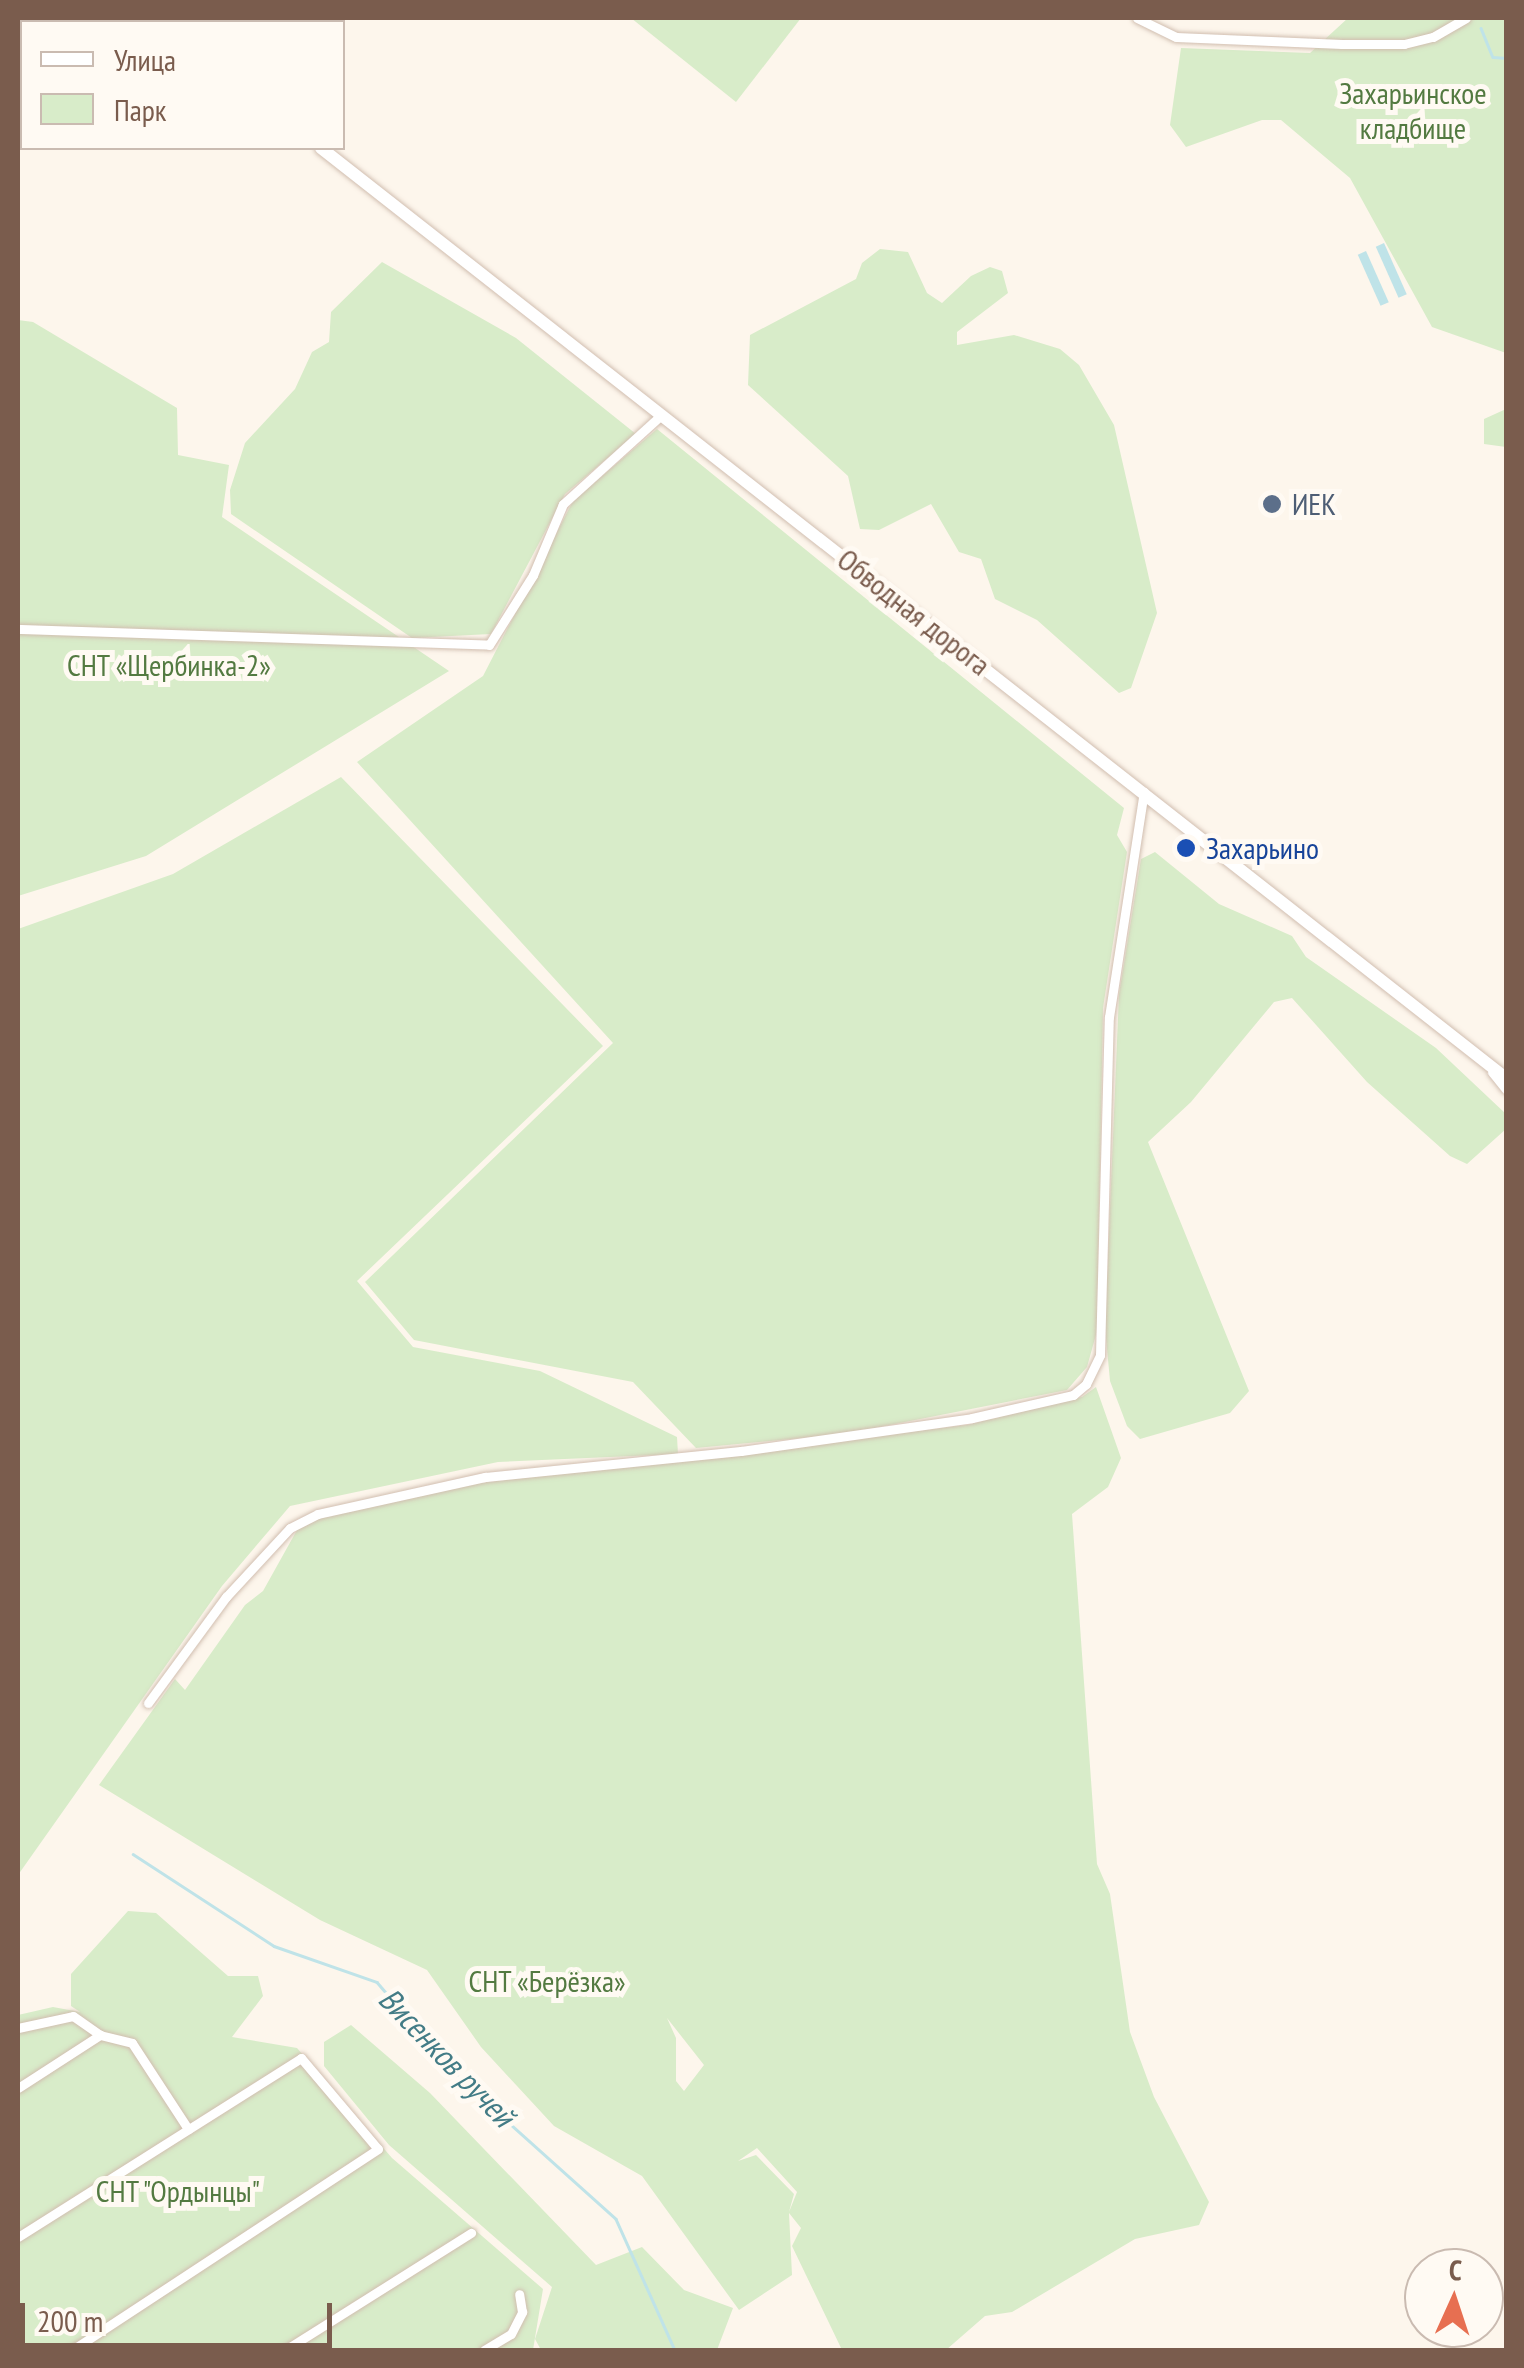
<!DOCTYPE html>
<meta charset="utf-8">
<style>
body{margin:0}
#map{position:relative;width:1524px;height:2368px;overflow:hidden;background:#fdf6ec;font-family:"PT Sans Narrow",sans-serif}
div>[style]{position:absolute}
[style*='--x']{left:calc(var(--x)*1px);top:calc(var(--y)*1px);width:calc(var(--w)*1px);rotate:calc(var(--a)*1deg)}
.green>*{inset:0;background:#d8ecc9}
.water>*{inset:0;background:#bfe3e8;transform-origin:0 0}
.stream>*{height:2.5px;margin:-1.25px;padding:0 1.25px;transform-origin:1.25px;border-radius:1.25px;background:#bfe3e8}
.roads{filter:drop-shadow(0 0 2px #d1beb0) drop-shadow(0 0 2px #d1beb0)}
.street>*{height:9px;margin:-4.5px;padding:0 4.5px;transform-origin:4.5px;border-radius:4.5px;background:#fff}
.secondary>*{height:12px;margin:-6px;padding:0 6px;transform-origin:6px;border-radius:6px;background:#fff}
.dots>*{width:28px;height:28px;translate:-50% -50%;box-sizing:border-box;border:5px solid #fffaf3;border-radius:50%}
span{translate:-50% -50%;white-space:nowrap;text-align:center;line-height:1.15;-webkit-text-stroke:10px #fffaf3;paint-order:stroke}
.park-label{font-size:30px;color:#537a41}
.service-label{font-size:30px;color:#4e5e75}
.left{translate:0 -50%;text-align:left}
.street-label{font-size:30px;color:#7a5c4d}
.transit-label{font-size:30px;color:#164399}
.water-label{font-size:32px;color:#437c86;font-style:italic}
.frame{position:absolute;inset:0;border:20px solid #7a5c4d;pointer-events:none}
.legend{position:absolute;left:20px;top:20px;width:325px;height:130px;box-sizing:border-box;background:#fffaf3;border:2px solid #cabbb1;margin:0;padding:12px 18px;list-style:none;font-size:30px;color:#7a5c4d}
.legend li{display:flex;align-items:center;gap:20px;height:50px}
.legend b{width:50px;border:2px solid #cabbb1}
.north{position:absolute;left:1404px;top:2248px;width:100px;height:100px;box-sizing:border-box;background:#fffaf3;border:2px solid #cabbb1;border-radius:50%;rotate:3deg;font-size:28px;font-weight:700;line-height:40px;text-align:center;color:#7a5c4d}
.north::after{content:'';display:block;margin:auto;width:35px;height:45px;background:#e76f51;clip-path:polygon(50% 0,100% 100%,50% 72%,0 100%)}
.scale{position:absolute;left:20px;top:2303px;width:312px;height:45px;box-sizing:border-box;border:5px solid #7a5c4d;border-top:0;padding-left:12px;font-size:30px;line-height:35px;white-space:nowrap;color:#7a5c4d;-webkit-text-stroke:8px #fffaf3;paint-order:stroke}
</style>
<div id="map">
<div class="green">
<i style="clip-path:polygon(631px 18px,801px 18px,736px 102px)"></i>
<i style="clip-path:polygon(1348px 18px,1506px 18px,1506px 353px,1432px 327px,1350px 178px,1281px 120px,1262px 120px,1186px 147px,1170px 125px,1181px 48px,1310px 53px)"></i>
<i style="clip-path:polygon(880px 249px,908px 252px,927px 293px,942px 303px,971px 276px,990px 267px,1002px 271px,1008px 293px,957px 332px,957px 345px,1014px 335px,1060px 349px,1079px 365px,1114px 425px,1157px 613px,1131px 688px,1119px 693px,1037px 620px,995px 599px,981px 559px,959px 552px,931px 504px,879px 530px,860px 529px,848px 476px,748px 385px,750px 335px,856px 279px,862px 263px)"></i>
<i style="clip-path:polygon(382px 262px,516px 338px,636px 434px,565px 494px,491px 634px,412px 638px,231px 514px,230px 490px,245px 443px,295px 389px,312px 352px,329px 342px,331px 312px)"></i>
<i style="clip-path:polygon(18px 320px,33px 322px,177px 408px,178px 455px,229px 465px,222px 517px,449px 671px,146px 856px,18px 896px)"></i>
<i style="clip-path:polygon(1506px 409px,1506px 447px,1484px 444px,1484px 419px)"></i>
<i style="clip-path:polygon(657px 429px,1124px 808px,1117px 835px,1127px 852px,1103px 1008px,1097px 1331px,1087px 1367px,1067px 1390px,844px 1434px,696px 1448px,633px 1382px,414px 1340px,365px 1282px,613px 1043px,357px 762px,483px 676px,573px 501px)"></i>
<i style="clip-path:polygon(341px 777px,603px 1046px,357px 1281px,413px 1347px,540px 1371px,677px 1437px,678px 1454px,498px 1462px,290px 1506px,222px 1586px,18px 1875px,18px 929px,173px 874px)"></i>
<i style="clip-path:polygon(1155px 852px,1219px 904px,1292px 936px,1306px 957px,1436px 1048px,1506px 1114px,1506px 1129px,1467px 1164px,1450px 1156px,1367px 1082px,1292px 998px,1274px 1002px,1191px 1102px,1148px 1142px,1249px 1391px,1230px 1413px,1140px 1439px,1127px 1426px,1110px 1381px,1105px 1327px,1119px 994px,1141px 859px)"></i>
<i style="clip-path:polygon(evenodd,1096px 1387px,1121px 1458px,1108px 1487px,1072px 1514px,1097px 1864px,1110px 1894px,1130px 2032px,1154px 2097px,1209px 2202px,1199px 2225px,1135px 2239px,1012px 2312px,985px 2316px,946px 2350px,842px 2350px,792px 2246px,801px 2228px,789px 2213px,792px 2275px,739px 2310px,642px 2176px,554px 2126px,481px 2047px,427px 1970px,320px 1920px,99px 1785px,175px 1679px,185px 1690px,245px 1605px,263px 1591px,297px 1530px,328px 1514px,472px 1484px,967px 1425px,1082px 1397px,1096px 1387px,667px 2018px,704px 2065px,684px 2091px,676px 2081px,676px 2038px,667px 2018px,1096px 1387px,757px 2148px,797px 2192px,789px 2212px,794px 2194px,756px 2155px,738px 2161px,757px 2148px)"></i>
<i style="clip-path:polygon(128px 1911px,156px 1913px,228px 1976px,258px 1976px,263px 1996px,232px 2037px,297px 2048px,392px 2158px,543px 2289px,533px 2350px,18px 2350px,18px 2015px,53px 2007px,80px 2012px,71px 2006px,71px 1974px)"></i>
<i style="clip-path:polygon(351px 2025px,430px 2093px,596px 2265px,642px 2247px,684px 2290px,733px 2308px,717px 2350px,541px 2350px,535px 2339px,552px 2287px,389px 2145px,324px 2066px,324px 2042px)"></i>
</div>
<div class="water">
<i style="left:1384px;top:243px;width:56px;height:9px;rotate:66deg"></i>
<i style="left:1366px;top:251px;width:56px;height:9px;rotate:66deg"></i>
</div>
<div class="stream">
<i style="--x:1318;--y:18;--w:7;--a:0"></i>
<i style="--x:1481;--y:28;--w:31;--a:68"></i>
<i style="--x:1493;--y:57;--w:13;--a:4"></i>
<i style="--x:133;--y:1854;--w:168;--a:33.1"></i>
<i style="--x:274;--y:1946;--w:109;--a:19.3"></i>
<i style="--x:377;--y:1982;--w:125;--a:49.5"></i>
<i style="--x:458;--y:2077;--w:212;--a:41.9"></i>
<i style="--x:616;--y:2219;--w:144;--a:65.8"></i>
</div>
<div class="roads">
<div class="street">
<i style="--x:1137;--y:18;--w:43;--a:26"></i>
<i style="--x:1176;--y:37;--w:166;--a:2.4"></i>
<i style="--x:1342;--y:44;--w:62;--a:0"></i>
<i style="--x:1404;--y:44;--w:30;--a:-14"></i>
<i style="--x:1433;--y:37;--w:38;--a:-30"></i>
<i style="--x:18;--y:629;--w:471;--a:1.9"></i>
<i style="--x:489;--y:645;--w:83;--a:-57.8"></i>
<i style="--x:533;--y:575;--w:77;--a:-67.1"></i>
<i style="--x:563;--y:504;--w:132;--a:-42.2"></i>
<i style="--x:1492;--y:1072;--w:22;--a:51"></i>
<i style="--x:148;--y:1703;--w:132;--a:-53.7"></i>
<i style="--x:226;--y:1597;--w:94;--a:-47.2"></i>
<i style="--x:290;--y:1528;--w:31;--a:-27"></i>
<i style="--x:318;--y:1514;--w:171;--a:-12.5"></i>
<i style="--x:485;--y:1477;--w:257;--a:-5.8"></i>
<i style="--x:741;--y:1451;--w:233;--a:-8.1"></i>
<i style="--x:972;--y:1418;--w:104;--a:-12.8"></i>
<i style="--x:1073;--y:1395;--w:17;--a:-40"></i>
<i style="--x:1086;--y:1384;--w:32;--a:-64"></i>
<i style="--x:1100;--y:1355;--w:338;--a:-88.5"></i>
<i style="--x:1109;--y:1017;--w:228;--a:-81.2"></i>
<i style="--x:18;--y:2028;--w:56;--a:-12.3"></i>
<i style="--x:73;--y:2016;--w:33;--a:35"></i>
<i style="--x:18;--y:2088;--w:98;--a:-32.9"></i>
<i style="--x:100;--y:2035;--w:33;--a:14"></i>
<i style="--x:132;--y:2043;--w:103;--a:56.9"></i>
<i style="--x:18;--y:2237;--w:335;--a:-32.3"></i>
<i style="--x:301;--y:2058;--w:119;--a:49.8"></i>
<i style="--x:378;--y:2149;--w:366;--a:146.7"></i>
<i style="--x:285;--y:2350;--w:220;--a:-32.2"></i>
<i style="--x:484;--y:2350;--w:31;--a:-31"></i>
<i style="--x:511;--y:2334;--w:25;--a:-63"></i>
<i style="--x:522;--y:2312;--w:18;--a:-99"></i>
</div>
<div class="secondary">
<i style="--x:155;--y:18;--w:7;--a:34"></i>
<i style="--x:321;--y:148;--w:1506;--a:38.13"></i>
</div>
</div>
<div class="dots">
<i style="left:1272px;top:504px;background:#5c6f8a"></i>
<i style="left:1186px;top:848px;background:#1a4fb4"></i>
</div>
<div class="park-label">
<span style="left:1413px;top:110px">Захарьинское<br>кладбище</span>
<span style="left:169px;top:665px">СНТ «Щербинка-2»</span>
<span style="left:547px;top:1981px">СНТ «Берёзка»</span>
<span style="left:178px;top:2191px">СНТ "Ордынцы"</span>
</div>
<div class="service-label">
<span class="left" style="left:1292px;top:504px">ИЕК</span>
</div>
<div class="street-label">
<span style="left:914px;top:612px;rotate:38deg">Обводная дорога</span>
</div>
<div class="transit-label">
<span class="left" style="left:1206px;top:848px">Захарьино</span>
</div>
<div class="water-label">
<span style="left:447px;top:2057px;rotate:46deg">Висенков ручей</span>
</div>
<div class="frame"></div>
<ul class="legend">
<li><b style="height:12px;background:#fff"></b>Улица</li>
<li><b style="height:28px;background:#d8ecc9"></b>Парк</li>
</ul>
<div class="north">С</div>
<div class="scale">200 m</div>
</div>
